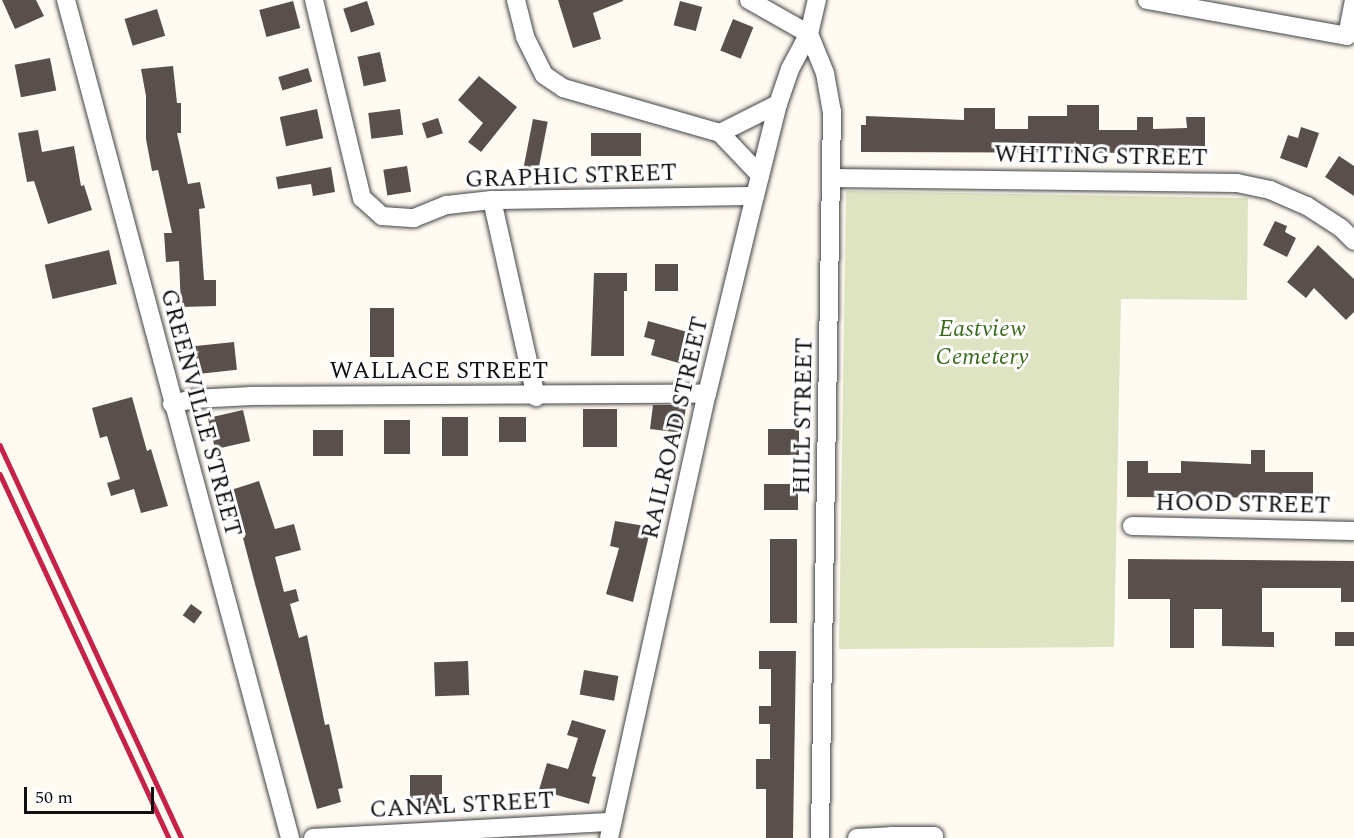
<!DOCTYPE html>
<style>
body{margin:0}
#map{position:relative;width:1354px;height:838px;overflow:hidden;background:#fffbf3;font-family:Spectral,serif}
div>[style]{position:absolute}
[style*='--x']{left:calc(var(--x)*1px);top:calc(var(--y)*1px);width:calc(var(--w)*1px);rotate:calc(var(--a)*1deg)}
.cemetery>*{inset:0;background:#dee3c2}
.building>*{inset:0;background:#594f4c;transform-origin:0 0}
.roads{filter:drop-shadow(0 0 2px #434343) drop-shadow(0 0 2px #434343)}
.minor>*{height:18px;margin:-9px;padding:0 9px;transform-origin:9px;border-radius:9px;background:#fff}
.rail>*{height:4.5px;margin:-2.25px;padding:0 2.25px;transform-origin:2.25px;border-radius:2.25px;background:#c62248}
span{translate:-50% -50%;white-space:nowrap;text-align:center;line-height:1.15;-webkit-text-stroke:6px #fff;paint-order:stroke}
.street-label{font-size:24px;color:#101010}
.park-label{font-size:24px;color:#3b6b1d;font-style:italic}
.scale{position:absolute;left:24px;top:787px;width:130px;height:27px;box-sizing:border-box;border:3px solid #101010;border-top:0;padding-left:8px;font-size:18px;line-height:21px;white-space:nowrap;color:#101010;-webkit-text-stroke:4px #fff;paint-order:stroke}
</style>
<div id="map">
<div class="cemetery">
<i style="clip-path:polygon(846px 191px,1248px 198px,1247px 300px,1121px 299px,1114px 647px,839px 649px)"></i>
</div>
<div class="building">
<i style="clip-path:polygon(2px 0,36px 0,44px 16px,15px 29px)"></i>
<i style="clip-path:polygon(558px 0,623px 0,623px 1px,593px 13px,601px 39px,573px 48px)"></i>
<i style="left:293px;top:1px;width:28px;height:35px;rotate:75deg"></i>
<i style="left:367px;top:1px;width:25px;height:25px;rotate:72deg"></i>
<i style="left:680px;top:1px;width:23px;height:25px;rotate:15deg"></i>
<i style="left:157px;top:9px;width:28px;height:34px;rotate:73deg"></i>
<i style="left:733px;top:19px;width:22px;height:34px;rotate:22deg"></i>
<i style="left:380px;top:52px;width:30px;height:23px;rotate:78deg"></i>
<i style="left:50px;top:58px;width:33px;height:36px;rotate:79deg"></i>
<i style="clip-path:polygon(173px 66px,177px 103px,181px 103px,181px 133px,177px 133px,188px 184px,200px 182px,205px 208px,199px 209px,204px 280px,216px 280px,216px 306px,181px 307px,179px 261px,166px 262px,164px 233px,172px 233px,158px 170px,152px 171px,146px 139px,146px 96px,141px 69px)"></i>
<i style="left:308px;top:68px;width:14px;height:31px;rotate:73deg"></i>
<i style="clip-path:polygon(479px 76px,517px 107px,481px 152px,468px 142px,483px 123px,458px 100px)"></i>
<i style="clip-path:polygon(1067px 105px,1099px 105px,1099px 130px,1137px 130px,1137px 117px,1153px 117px,1153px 129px,1187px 128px,1186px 117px,1205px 117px,1205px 153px,861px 152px,861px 125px,866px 125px,866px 116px,964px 120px,964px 108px,995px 108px,995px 129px,1028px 129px,1028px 116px,1067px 116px)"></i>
<i style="left:317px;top:109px;width:30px;height:38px;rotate:78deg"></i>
<i style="left:400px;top:109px;width:26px;height:32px;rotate:83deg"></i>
<i style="left:438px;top:118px;width:16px;height:17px;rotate:72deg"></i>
<i style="left:533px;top:119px;width:15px;height:54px;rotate:11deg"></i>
<i style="clip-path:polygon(1301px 127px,1319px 133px,1307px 168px,1280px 158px,1288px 135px,1298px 138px)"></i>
<i style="clip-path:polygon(38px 130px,42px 152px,74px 146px,81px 186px,84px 185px,92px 210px,48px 224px,34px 181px,27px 182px,18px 133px)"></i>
<i style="left:591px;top:133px;width:50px;height:23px"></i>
<i style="clip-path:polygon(1339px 156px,1354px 166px,1354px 196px,1325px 177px)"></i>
<i style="left:407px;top:166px;width:26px;height:24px;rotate:81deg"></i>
<i style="clip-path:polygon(331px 167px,335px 192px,313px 196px,311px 184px,278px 189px,276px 177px)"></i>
<i style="clip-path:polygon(1275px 221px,1287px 226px,1285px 232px,1296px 238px,1287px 257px,1263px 245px)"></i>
<i style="clip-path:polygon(1318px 245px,1354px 279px,1354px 312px,1346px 320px,1314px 288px,1306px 298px,1287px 282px)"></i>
<i style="left:109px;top:250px;width:35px;height:66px;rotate:77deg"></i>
<i style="left:655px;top:264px;width:23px;height:27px"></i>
<i style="clip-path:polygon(594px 273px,627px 273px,627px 291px,624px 291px,624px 356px,591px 356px)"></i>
<i style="left:370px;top:308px;width:24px;height:49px"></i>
<i style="clip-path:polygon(648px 321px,691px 333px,682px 364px,651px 355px,655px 340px,644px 337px)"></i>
<i style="left:234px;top:342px;width:28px;height:41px;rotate:84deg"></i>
<i style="clip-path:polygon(132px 397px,147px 451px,151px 449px,168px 506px,141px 513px,134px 489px,111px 496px,107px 483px,120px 479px,107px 436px,100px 438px,92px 408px)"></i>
<i style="clip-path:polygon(653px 405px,686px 405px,683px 433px,650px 429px)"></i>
<i style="left:583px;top:409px;width:34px;height:38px"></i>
<i style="left:243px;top:410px;width:32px;height:36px;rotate:77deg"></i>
<i style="left:442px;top:417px;width:26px;height:39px"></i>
<i style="left:499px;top:417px;width:27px;height:25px"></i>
<i style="left:384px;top:420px;width:26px;height:34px"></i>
<i style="left:768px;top:429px;width:31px;height:26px"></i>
<i style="left:313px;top:430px;width:30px;height:26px"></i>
<i style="clip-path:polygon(1251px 450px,1265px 450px,1265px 472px,1313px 472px,1313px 498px,1127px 497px,1127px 461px,1148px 461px,1148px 473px,1181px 473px,1181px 461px,1251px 464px)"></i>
<i style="clip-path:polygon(259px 481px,275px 529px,294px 524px,301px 550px,275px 557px,284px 592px,296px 589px,299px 601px,290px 604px,299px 638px,307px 635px,325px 725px,329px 724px,343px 788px,338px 789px,341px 802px,317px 809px,255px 584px,243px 538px,245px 537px,231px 490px)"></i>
<i style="left:764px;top:484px;width:34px;height:26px"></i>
<i style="clip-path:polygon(615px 521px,651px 527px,633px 602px,606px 594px,619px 548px,610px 546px)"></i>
<i style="left:770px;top:539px;width:27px;height:84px"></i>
<i style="clip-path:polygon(1128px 559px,1354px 561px,1354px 602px,1341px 602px,1341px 588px,1262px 588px,1262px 632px,1274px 632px,1274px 647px,1222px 646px,1222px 609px,1194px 609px,1194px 648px,1170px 648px,1170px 599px,1128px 599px)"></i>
<i style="left:191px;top:604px;width:14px;height:14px;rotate:36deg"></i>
<i style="left:1335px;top:632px;width:19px;height:14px"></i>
<i style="clip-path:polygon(759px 651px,796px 651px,793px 838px,766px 838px,766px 789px,756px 789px,756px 759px,770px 759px,770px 724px,759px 724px,759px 706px,771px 706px,771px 669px,759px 669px)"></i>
<i style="left:468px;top:661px;width:34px;height:34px;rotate:88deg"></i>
<i style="left:584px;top:670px;width:35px;height:25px;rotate:10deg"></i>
<i style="clip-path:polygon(572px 720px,606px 730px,592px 776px,596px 777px,589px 804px,539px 790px,547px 763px,568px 769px,578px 738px,567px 735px)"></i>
<i style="left:410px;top:775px;width:32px;height:31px"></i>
</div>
<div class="roads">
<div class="minor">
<i style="--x:66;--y:0;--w:867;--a:75.03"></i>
<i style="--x:314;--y:0;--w:204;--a:76.4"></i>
<i style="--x:362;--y:198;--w:27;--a:42"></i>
<i style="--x:382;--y:216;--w:32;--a:4"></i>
<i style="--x:414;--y:218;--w:35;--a:-22"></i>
<i style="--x:447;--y:205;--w:45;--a:-6.3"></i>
<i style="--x:492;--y:200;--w:263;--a:-0.9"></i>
<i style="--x:516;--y:0;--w:38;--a:76"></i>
<i style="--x:525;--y:37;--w:42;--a:63.4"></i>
<i style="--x:544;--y:75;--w:23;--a:34"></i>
<i style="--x:563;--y:88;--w:163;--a:16"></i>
<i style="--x:720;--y:133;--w:65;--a:-26.6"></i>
<i style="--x:749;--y:0;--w:69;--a:29.5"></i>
<i style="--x:1147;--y:0;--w:203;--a:10.2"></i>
<i style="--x:1347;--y:36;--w:37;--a:-79"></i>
<i style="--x:809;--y:34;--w:42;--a:67.7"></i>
<i style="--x:825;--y:73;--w:39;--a:80"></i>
<i style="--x:832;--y:111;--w:727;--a:90.95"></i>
<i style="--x:720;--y:133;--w:58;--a:46.4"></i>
<i style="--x:832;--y:178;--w:405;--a:0.7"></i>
<i style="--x:1237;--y:183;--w:34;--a:12"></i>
<i style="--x:1270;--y:190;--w:40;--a:23.4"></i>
<i style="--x:1307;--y:206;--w:40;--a:32.9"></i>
<i style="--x:1341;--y:228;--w:18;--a:45"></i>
<i style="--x:492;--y:200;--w:202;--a:77.4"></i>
<i style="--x:172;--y:404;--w:23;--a:-13"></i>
<i style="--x:194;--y:399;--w:57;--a:-3"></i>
<i style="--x:251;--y:396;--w:456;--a:-0.3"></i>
<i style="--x:1132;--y:526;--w:222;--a:1.3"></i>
<i style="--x:313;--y:838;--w:300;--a:-3.1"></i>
<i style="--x:609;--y:838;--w:455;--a:-77.6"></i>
<i style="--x:707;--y:394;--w:204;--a:-76.4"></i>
<i style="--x:755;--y:196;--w:95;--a:-76"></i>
<i style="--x:778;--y:104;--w:37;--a:-71"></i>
<i style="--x:790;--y:69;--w:40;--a:-62"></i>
<i style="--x:809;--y:34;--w:35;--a:-77"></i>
<i style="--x:857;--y:838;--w:34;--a:-3"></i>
<i style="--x:891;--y:836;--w:43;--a:0"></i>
<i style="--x:934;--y:836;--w:2;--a:90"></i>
</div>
</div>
<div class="rail">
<i style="--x:0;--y:445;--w:433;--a:65.2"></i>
<i style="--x:0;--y:474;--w:401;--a:65.1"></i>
</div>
<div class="street-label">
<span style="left:1101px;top:157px;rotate:1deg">WHITING STREET</span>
<span style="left:571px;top:177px;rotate:-2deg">GRAPHIC STREET</span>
<span style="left:439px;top:372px">WALLACE STREET</span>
<span style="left:200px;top:413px;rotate:75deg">GREENVILLE STREET</span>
<span style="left:804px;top:416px;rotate:-89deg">HILL STREET</span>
<span style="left:676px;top:428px;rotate:-77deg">RAILROAD STREET</span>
<span style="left:1243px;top:505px;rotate:1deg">HOOD STREET</span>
<span style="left:462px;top:806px;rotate:-3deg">CANAL STREET</span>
</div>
<div class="park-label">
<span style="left:982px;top:344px">Eastview<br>Cemetery</span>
</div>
<div class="scale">50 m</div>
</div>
